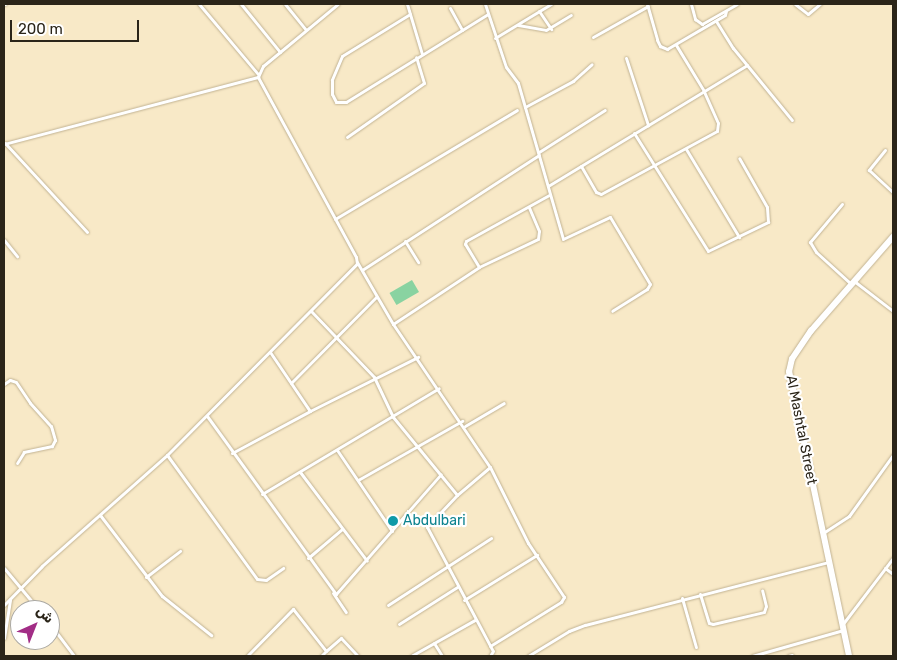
<!DOCTYPE html>
<meta charset="utf-8">
<style>
body{margin:0}
#map{position:relative;width:897px;height:660px;overflow:hidden;background:#f8e9c7;font-family:Rubik,"Noto Naskh Arabic",sans-serif}
div>[style]{position:absolute}
[style*='--x']{left:calc(var(--x)*1px);top:calc(var(--y)*1px);width:calc(var(--w)*1px);rotate:calc(var(--a)*1deg)}
.green>*{inset:0;background:#89d3a1;transform-origin:0 0}
.roads{filter:drop-shadow(0 0 1px #c2b393) drop-shadow(0 0 1px #c2b393)}
.minor>*{height:3px;margin:-1.5px;padding:0 1.5px;transform-origin:1.5px;border-radius:1.5px;background:#fff}
.primary>*{height:5.5px;margin:-2.75px;padding:0 2.75px;transform-origin:2.75px;border-radius:2.75px;background:#fff}
.dots>*{width:14px;height:14px;translate:-50% -50%;box-sizing:border-box;border:2px solid #fff;border-radius:50%}
span{translate:-50% -50%;white-space:nowrap;text-align:center;line-height:1.15;-webkit-text-stroke:4.5px #fff;paint-order:stroke}
.street-label{font-size:14px;color:#2b2519}
.culture-label{font-size:14px;color:#0d838f}
.left{translate:0 -50%;text-align:left}
.frame{position:absolute;inset:0;border:5px solid #2b2519;pointer-events:none}
.north{position:absolute;left:10px;top:600px;width:50px;height:50px;box-sizing:border-box;background:#fff;border:1px solid #aaa8a3;border-radius:50%;rotate:44deg;font-size:14px;font-weight:700;line-height:20px;text-align:center;color:#2b2519}
.north::after{content:'';display:block;margin:auto;width:18px;height:22px;background:#a22d86;clip-path:polygon(50% 0,100% 100%,50% 72%,0 100%)}
.scale{position:absolute;left:10px;top:20px;width:129px;height:22px;box-sizing:border-box;border:2px solid #2b2519;border-top:0;padding-left:6px;font-size:15px;line-height:18px;white-space:nowrap;color:#2b2519;-webkit-text-stroke:4px #fff;paint-order:stroke}
</style>
<div id="map">
<div class="green">
<i style="left:412px;top:280px;width:14px;height:26px;rotate:60deg"></i>
</div>
<div class="roads">
<div class="minor">
<i style="--x:4;--y:4;--w:1;--a:0"></i>
<i style="--x:199;--y:4;--w:92;--a:49.9"></i>
<i style="--x:241;--y:4;--w:62;--a:50.9"></i>
<i style="--x:285;--y:4;--w:33;--a:51"></i>
<i style="--x:407;--y:4;--w:52;--a:73.3"></i>
<i style="--x:485;--y:4;--w:66;--a:71.6"></i>
<i style="--x:506;--y:67;--w:20;--a:53"></i>
<i style="--x:518;--y:83;--w:162;--a:73.9"></i>
<i style="--x:563;--y:239;--w:52;--a:-25.1"></i>
<i style="--x:610;--y:217;--w:78;--a:59.2"></i>
<i style="--x:650;--y:284;--w:6;--a:121"></i>
<i style="--x:647;--y:289;--w:41;--a:147.8"></i>
<i style="--x:647;--y:4;--w:37;--a:74"></i>
<i style="--x:657;--y:40;--w:7;--a:63"></i>
<i style="--x:660;--y:46;--w:8;--a:23"></i>
<i style="--x:667;--y:49;--w:67;--a:-30.4"></i>
<i style="--x:725;--y:15;--w:4;--a:-76"></i>
<i style="--x:691;--y:4;--w:16;--a:75"></i>
<i style="--x:695;--y:19;--w:9;--a:36"></i>
<i style="--x:702;--y:24;--w:40;--a:-29.7"></i>
<i style="--x:795;--y:4;--w:16;--a:38"></i>
<i style="--x:808;--y:14;--w:16;--a:-40"></i>
<i style="--x:450;--y:8;--w:25;--a:61"></i>
<i style="--x:539;--y:11;--w:22;--a:56"></i>
<i style="--x:410;--y:14;--w:80;--a:148.3"></i>
<i style="--x:342;--y:56;--w:26;--a:113"></i>
<i style="--x:332;--y:80;--w:14;--a:90"></i>
<i style="--x:332;--y:94;--w:9;--a:63"></i>
<i style="--x:336;--y:102;--w:10;--a:0"></i>
<i style="--x:346;--y:102;--w:167;--a:-31.8"></i>
<i style="--x:716;--y:21;--w:32;--a:58"></i>
<i style="--x:733;--y:48;--w:93;--a:50.7"></i>
<i style="--x:518;--y:25;--w:28;--a:10"></i>
<i style="--x:546;--y:30;--w:29;--a:-31"></i>
<i style="--x:593;--y:37;--w:63;--a:-29.4"></i>
<i style="--x:495;--y:38;--w:66;--a:-31.3"></i>
<i style="--x:626;--y:58;--w:71;--a:71.8"></i>
<i style="--x:525;--y:107;--w:55;--a:-28.4"></i>
<i style="--x:573;--y:81;--w:25;--a:-42"></i>
<i style="--x:634;--y:133;--w:139;--a:57.9"></i>
<i style="--x:708;--y:251;--w:67;--a:-25.8"></i>
<i style="--x:768;--y:222;--w:15;--a:-94"></i>
<i style="--x:767;--y:207;--w:56;--a:-119.7"></i>
<i style="--x:347;--y:137;--w:94;--a:-35"></i>
<i style="--x:424;--y:83;--w:27;--a:-107"></i>
<i style="--x:5;--y:143;--w:121;--a:47.3"></i>
<i style="--x:4;--y:144;--w:263;--a:-14.8"></i>
<i style="--x:686;--y:149;--w:103;--a:58.9"></i>
<i style="--x:885;--y:150;--w:26;--a:129"></i>
<i style="--x:869;--y:170;--w:33;--a:43"></i>
<i style="--x:539;--y:152;--w:78;--a:-32.5"></i>
<i style="--x:581;--y:166;--w:30;--a:60"></i>
<i style="--x:596;--y:192;--w:5;--a:22"></i>
<i style="--x:601;--y:194;--w:132;--a:-28.5"></i>
<i style="--x:717;--y:131;--w:8;--a:-83"></i>
<i style="--x:718;--y:123;--w:35;--a:-114"></i>
<i style="--x:704;--y:91;--w:54;--a:-121.3"></i>
<i style="--x:548;--y:186;--w:233;--a:-31.3"></i>
<i style="--x:842;--y:204;--w:50;--a:130.1"></i>
<i style="--x:810;--y:242;--w:12;--a:59"></i>
<i style="--x:816;--y:252;--w:47;--a:42.4"></i>
<i style="--x:335;--y:219;--w:212;--a:-30.9"></i>
<i style="--x:4;--y:240;--w:21;--a:51"></i>
<i style="--x:405;--y:241;--w:25;--a:58"></i>
<i style="--x:357;--y:262;--w:72;--a:59.9"></i>
<i style="--x:393;--y:324;--w:173;--a:55.9"></i>
<i style="--x:490;--y:467;--w:43;--a:139.7"></i>
<i style="--x:457;--y:495;--w:44;--a:133.2"></i>
<i style="--x:427;--y:527;--w:140;--a:62"></i>
<i style="--x:493;--y:651;--w:6;--a:121"></i>
<i style="--x:479;--y:267;--w:27;--a:-121"></i>
<i style="--x:465;--y:244;--w:3;--a:-72"></i>
<i style="--x:466;--y:241;--w:95;--a:-29"></i>
<i style="--x:362;--y:270;--w:211;--a:-33"></i>
<i style="--x:854;--y:281;--w:49;--a:37.6"></i>
<i style="--x:311;--y:311;--w:91;--a:46.3"></i>
<i style="--x:374;--y:377;--w:44;--a:64.6"></i>
<i style="--x:393;--y:417;--w:101;--a:50.6"></i>
<i style="--x:393;--y:324;--w:103;--a:-33.5"></i>
<i style="--x:479;--y:267;--w:65;--a:-25.4"></i>
<i style="--x:538;--y:239;--w:8;--a:-83"></i>
<i style="--x:539;--y:231;--w:26;--a:-113"></i>
<i style="--x:270;--y:352;--w:71;--a:55.9"></i>
<i style="--x:310;--y:411;--w:121;--a:-26.6"></i>
<i style="--x:291;--y:383;--w:121;--a:-45.3"></i>
<i style="--x:4;--y:384;--w:7;--a:-34"></i>
<i style="--x:10;--y:380;--w:6;--a:18"></i>
<i style="--x:16;--y:382;--w:25;--a:56"></i>
<i style="--x:30;--y:403;--w:31;--a:48"></i>
<i style="--x:51;--y:426;--w:15;--a:74"></i>
<i style="--x:55;--y:440;--w:7;--a:117"></i>
<i style="--x:52;--y:446;--w:29;--a:168"></i>
<i style="--x:24;--y:452;--w:13;--a:122"></i>
<i style="--x:207;--y:416;--w:220;--a:54.1"></i>
<i style="--x:336;--y:594;--w:159;--a:-48.8"></i>
<i style="--x:465;--y:426;--w:45;--a:-30.5"></i>
<i style="--x:337;--y:450;--w:98;--a:55.8"></i>
<i style="--x:232;--y:453;--w:89;--a:-28.3"></i>
<i style="--x:167;--y:455;--w:153;--a:54"></i>
<i style="--x:257;--y:579;--w:9;--a:6"></i>
<i style="--x:266;--y:580;--w:21;--a:-35"></i>
<i style="--x:300;--y:472;--w:111;--a:53"></i>
<i style="--x:358;--y:480;--w:120;--a:-29.6"></i>
<i style="--x:262;--y:494;--w:206;--a:-30.9"></i>
<i style="--x:100;--y:515;--w:102;--a:52.6"></i>
<i style="--x:162;--y:596;--w:63;--a:38.5"></i>
<i style="--x:823;--y:533;--w:31;--a:-33"></i>
<i style="--x:849;--y:516;--w:75;--a:-54.2"></i>
<i style="--x:308;--y:558;--w:45;--a:-40.5"></i>
<i style="--x:4;--y:568;--w:55;--a:50.2"></i>
<i style="--x:885;--y:568;--w:10;--a:37"></i>
<i style="--x:146;--y:577;--w:43;--a:-37.4"></i>
<i style="--x:333;--y:593;--w:23;--a:56"></i>
<i style="--x:700;--y:594;--w:30;--a:73"></i>
<i style="--x:709;--y:623;--w:4;--a:14"></i>
<i style="--x:713;--y:624;--w:52;--a:-13.2"></i>
<i style="--x:764;--y:612;--w:6;--a:-72"></i>
<i style="--x:766;--y:606;--w:16;--a:-104"></i>
<i style="--x:682;--y:598;--w:51;--a:74.1"></i>
<i style="--x:464;--y:600;--w:86;--a:-31.7"></i>
<i style="--x:4;--y:605;--w:54;--a:-45.7"></i>
<i style="--x:42;--y:566;--w:167;--a:-41.6"></i>
<i style="--x:167;--y:455;--w:269;--a:-45.2"></i>
<i style="--x:357;--y:264;--w:7;--a:-98"></i>
<i style="--x:356;--y:257;--w:205;--a:-118.6"></i>
<i style="--x:258;--y:77;--w:12;--a:-66"></i>
<i style="--x:263;--y:66;--w:97;--a:-39.6"></i>
<i style="--x:388;--y:605;--w:123;--a:-33"></i>
<i style="--x:50;--y:624;--w:40;--a:53"></i>
<i style="--x:399;--y:624;--w:69;--a:-32.5"></i>
<i style="--x:842;--y:625;--w:84;--a:-52.7"></i>
<i style="--x:4;--y:638;--w:39;--a:-81"></i>
<i style="--x:434;--y:643;--w:15;--a:58"></i>
<i style="--x:490;--y:646;--w:84;--a:-31.8"></i>
<i style="--x:561;--y:602;--w:6;--a:-59"></i>
<i style="--x:564;--y:597;--w:65;--a:-123.7"></i>
<i style="--x:528;--y:543;--w:85;--a:-116.6"></i>
<i style="--x:326;--y:651;--w:20;--a:-41"></i>
<i style="--x:341;--y:638;--w:25;--a:47"></i>
<i style="--x:247;--y:656;--w:66;--a:-45.6"></i>
<i style="--x:293;--y:609;--w:53;--a:51.8"></i>
<i style="--x:326;--y:651;--w:7;--a:135"></i>
<i style="--x:411;--y:656;--w:73;--a:-29.4"></i>
<i style="--x:528;--y:656;--w:48;--a:-31.4"></i>
<i style="--x:569;--y:631;--w:17;--a:-21"></i>
<i style="--x:585;--y:625;--w:251;--a:-14.5"></i>
<i style="--x:752;--y:656;--w:95;--a:-15.9"></i>
<i style="--x:788;--y:656;--w:4;--a:-14"></i>
</div>
<div class="primary">
<i style="--x:849;--y:656;--w:290;--a:-101.9"></i>
<i style="--x:789;--y:372;--w:13;--a:-77"></i>
<i style="--x:792;--y:359;--w:34;--a:-56"></i>
<i style="--x:811;--y:331;--w:125;--a:-48.9"></i>
</div>
</div>
<div class="dots">
<i style="left:393px;top:521px;background:#0f9aa8"></i>
</div>
<div class="street-label">
<span style="left:801px;top:430px;rotate:79deg">Al Mashtal Street</span>
</div>
<div class="culture-label">
<span class="left" style="left:403px;top:521px">Abdulbari</span>
</div>
<div class="frame"></div>
<div class="north">ش</div>
<div class="scale">200 m</div>
</div>
